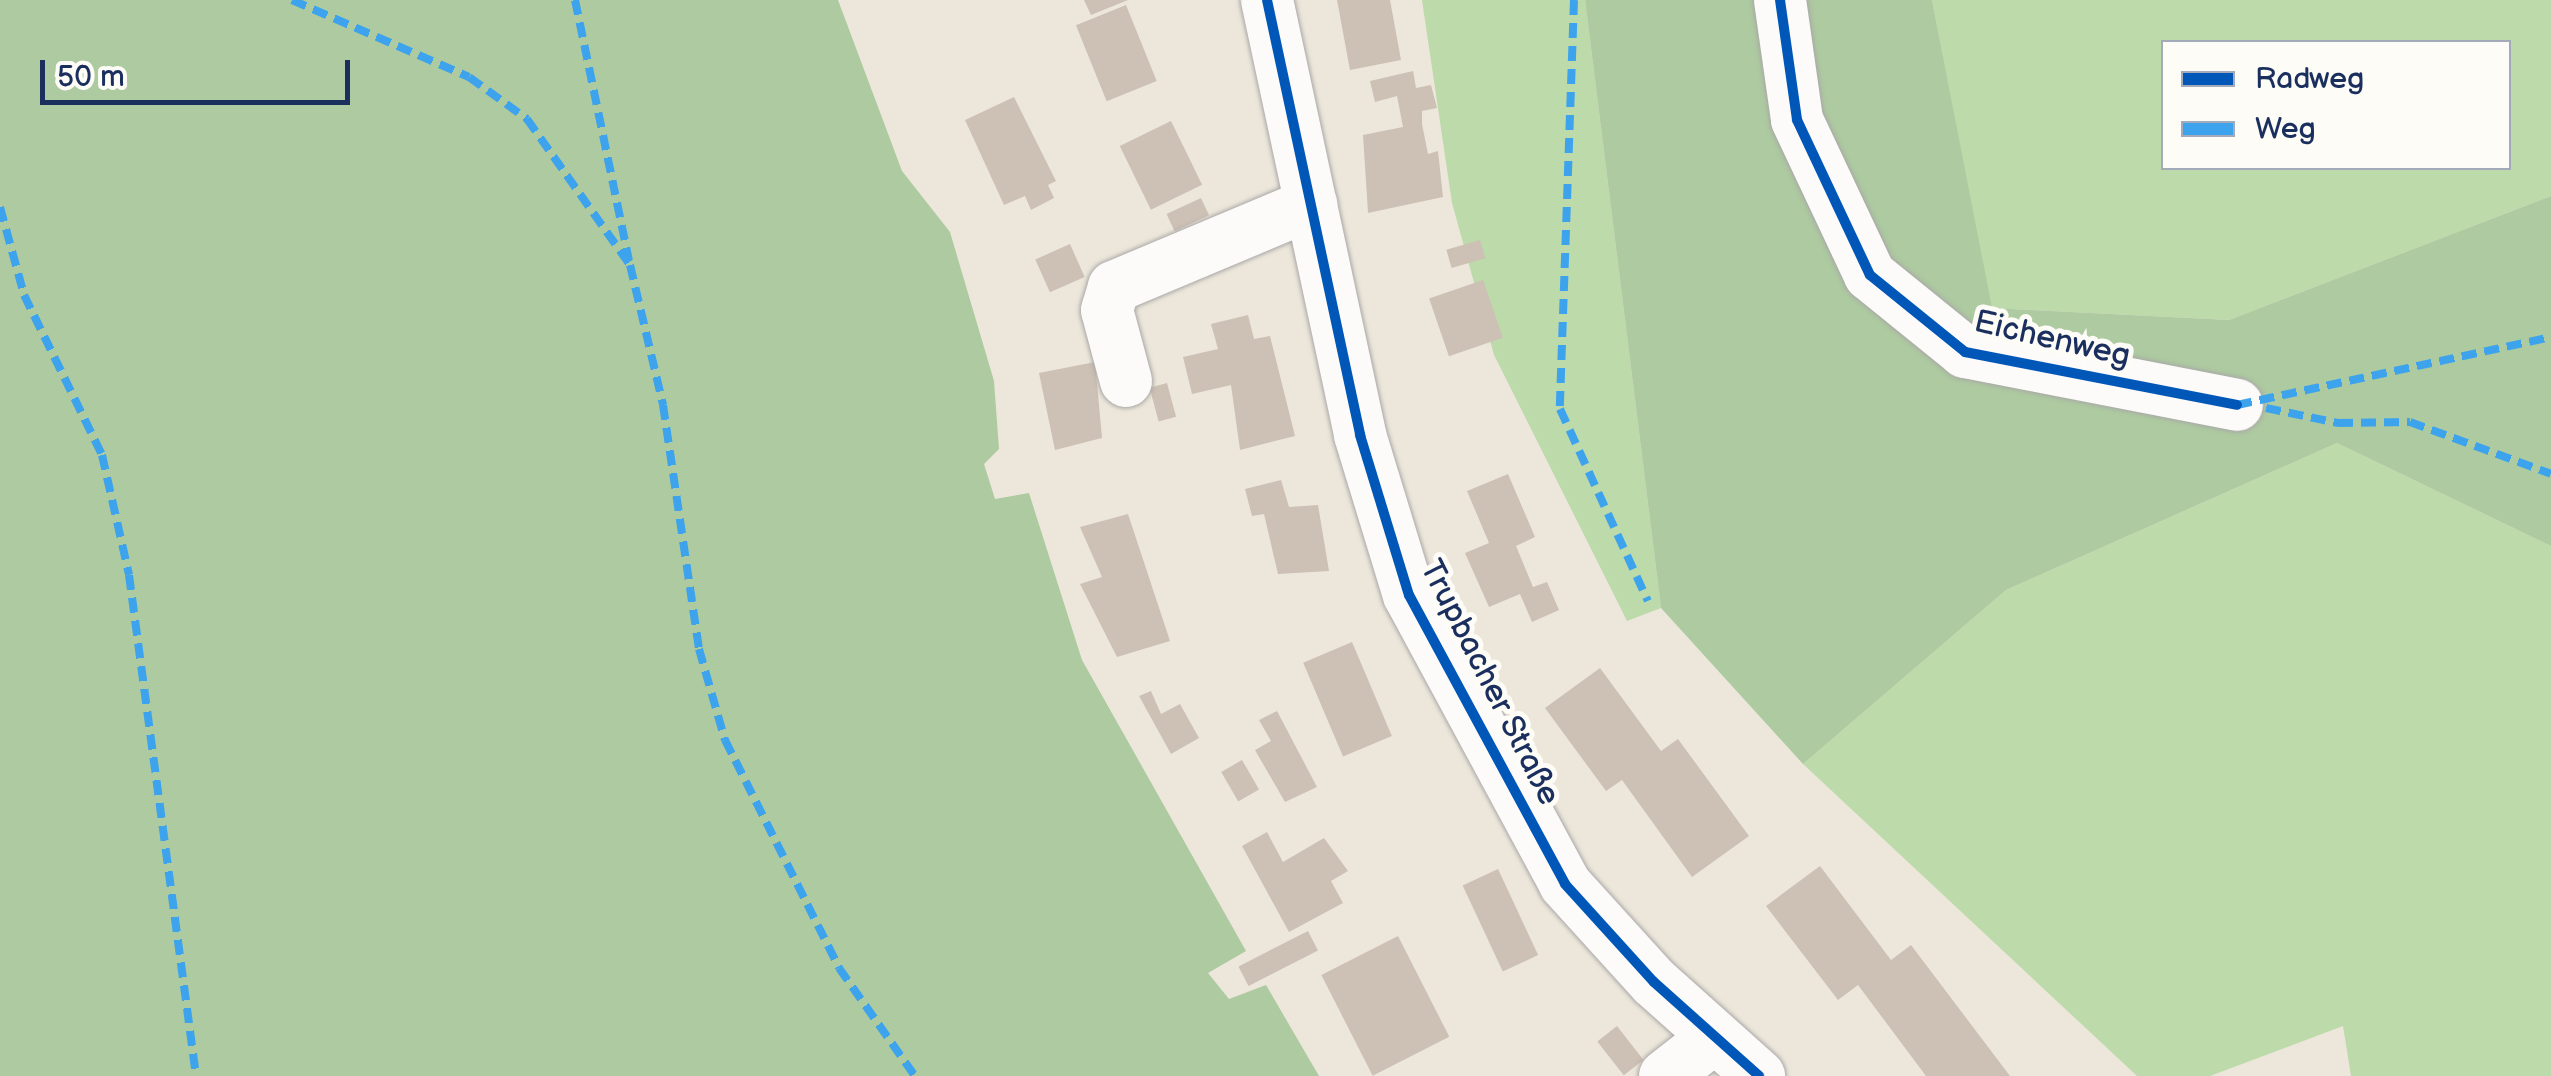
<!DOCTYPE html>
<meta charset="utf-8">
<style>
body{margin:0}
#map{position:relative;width:2551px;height:1076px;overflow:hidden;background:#ede7db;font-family:"Balsamiq Sans",sans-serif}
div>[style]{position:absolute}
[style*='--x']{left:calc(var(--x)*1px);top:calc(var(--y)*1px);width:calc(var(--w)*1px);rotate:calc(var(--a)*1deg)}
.green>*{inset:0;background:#bddaaa}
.forest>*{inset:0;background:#adcaa0}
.building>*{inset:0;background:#cdc0b4;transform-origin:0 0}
.roads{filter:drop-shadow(0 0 2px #a9a8a7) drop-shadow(0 0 2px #a9a8a7)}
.minor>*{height:52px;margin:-26px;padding:0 26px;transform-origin:26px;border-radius:26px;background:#fcfbfa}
.quiet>*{height:8px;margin-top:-4px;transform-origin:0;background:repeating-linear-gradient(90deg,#3da3ed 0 15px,transparent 0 23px)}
.cycleway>*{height:10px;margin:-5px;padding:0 5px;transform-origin:5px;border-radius:5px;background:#0057b8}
span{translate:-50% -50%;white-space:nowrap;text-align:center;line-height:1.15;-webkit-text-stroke:10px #fdfcf7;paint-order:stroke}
.street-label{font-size:32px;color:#1b2f5e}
.legend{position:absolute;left:2161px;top:40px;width:350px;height:130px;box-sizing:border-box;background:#fdfcf7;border:2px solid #a3aaba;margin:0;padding:12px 18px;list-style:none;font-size:30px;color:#1b2f5e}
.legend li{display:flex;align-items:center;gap:20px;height:50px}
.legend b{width:50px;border:2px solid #a3aaba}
.scale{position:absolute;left:40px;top:60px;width:310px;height:45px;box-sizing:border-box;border:5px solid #1b2f5e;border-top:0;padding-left:12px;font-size:30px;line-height:35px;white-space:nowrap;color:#1b2f5e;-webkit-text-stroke:8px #fdfcf7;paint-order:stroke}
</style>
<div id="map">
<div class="green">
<i style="clip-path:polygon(1422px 0,1585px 0,1661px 608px,1627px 621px,1494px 355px,1452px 203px)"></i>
<i style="clip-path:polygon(evenodd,1932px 0,2551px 0,2551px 196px,2229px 320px,1991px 308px,1932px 0,2164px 42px,2508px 42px,2508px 168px,2164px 168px,2164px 42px)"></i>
<i style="clip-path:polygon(2337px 443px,2551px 546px,2551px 1076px,2351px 1076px,2343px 1026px,2210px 1076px,2137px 1076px,1803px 764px,2006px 590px)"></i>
</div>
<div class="forest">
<i style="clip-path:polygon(0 0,838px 0,902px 171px,950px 232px,994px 381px,999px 449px,984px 464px,995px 499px,1029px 493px,1082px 660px,1246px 951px,1208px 973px,1229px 999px,1266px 985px,1319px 1076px,0 1076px)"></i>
<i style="clip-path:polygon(1585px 0,1932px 0,1992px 308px,2229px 320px,2551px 196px,2551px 546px,2337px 443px,2006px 590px,1803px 764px,1661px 608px)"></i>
</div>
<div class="building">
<i style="clip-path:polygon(1084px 0,1128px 0,1091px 15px)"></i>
<i style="clip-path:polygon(1337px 0,1390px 0,1401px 60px,1350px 70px)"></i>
<i style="left:1126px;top:5px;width:82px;height:54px;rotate:68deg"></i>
<i style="clip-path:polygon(1413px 71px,1416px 88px,1431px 85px,1437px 108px,1422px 111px,1422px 124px,1428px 154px,1438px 151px,1443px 197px,1368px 213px,1363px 135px,1403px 127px,1397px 96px,1375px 102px,1370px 81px)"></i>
<i style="clip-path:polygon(1014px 97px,1056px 181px,1048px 185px,1054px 198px,1031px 210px,1025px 196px,1004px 205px,965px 120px)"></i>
<i style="left:1171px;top:121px;width:71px;height:57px;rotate:64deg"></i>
<i style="left:1201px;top:198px;width:19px;height:38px;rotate:65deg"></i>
<i style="left:1480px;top:240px;width:19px;height:35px;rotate:74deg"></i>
<i style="left:1070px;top:244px;width:36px;height:38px;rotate:66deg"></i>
<i style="left:1483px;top:280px;width:61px;height:57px;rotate:71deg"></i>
<i style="clip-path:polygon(1248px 315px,1254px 339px,1270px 336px,1295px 436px,1240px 450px,1231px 385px,1192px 394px,1183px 357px,1218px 349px,1211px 324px)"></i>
<i style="clip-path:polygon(1095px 362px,1102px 438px,1055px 450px,1039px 373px)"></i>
<i style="left:1167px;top:383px;width:35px;height:18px;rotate:75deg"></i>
<i style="clip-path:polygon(1508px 474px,1535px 537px,1516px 546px,1533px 587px,1547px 582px,1559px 610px,1532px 622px,1520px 594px,1489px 607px,1465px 553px,1489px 543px,1467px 491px)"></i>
<i style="clip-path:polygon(1281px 480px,1289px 507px,1318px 505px,1329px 571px,1278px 574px,1264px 514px,1252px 516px,1245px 489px)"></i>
<i style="clip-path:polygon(1128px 514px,1170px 641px,1117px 657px,1080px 584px,1102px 577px,1080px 527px)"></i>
<i style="left:1352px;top:642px;width:102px;height:53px;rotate:67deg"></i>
<i style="clip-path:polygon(1600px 668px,1661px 751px,1678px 739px,1749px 836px,1692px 877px,1622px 780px,1606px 791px,1545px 708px)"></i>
<i style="clip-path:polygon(1151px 691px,1161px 714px,1180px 704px,1199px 738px,1171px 754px,1139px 696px)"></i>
<i style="clip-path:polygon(1277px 711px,1317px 787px,1285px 802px,1255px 750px,1271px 741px,1259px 720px)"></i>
<i style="left:1242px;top:760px;width:34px;height:24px;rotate:60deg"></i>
<i style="clip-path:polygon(1267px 832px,1283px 862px,1324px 838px,1348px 871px,1331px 881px,1343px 903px,1289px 932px,1242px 846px)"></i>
<i style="clip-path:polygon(1820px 866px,1891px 960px,1911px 945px,2010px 1076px,1926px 1076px,1858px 985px,1838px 1000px,1766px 906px)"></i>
<i style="left:1498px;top:869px;width:95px;height:39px;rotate:65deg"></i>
<i style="left:1308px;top:931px;width:22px;height:78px;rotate:63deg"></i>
<i style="left:1398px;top:936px;width:113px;height:86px;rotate:63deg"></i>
<i style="left:1617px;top:1026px;width:43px;height:25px;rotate:52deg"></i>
</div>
<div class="roads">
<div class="minor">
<i style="--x:1267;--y:0;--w:445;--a:77.9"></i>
<i style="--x:1360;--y:435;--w:167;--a:73"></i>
<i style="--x:1409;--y:595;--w:328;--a:61.6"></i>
<i style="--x:1565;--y:884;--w:132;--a:47.8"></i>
<i style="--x:1654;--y:982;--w:141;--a:41.8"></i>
<i style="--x:1780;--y:0;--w:121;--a:81.9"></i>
<i style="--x:1797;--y:120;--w:171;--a:64.8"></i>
<i style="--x:1870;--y:275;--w:122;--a:39"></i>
<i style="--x:1965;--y:352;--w:277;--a:11"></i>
<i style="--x:1126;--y:381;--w:73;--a:-105"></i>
<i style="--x:1107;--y:310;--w:24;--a:-73"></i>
<i style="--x:1114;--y:287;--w:214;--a:-22.8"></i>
<i style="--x:1665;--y:1076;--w:63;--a:-38"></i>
</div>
</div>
<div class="quiet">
<i style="--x:292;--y:0;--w:193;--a:23.5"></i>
<i style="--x:469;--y:77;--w:72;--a:35.9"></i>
<i style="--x:527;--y:119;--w:179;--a:54.8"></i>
<i style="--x:630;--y:265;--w:144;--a:76.7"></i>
<i style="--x:663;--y:405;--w:247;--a:81.6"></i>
<i style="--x:699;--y:649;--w:95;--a:74.1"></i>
<i style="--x:725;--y:740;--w:255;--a:63.4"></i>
<i style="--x:839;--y:968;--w:132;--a:54.9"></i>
<i style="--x:575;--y:0;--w:266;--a:78.3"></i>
<i style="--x:1574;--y:0;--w:409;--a:92"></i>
<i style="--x:1560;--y:409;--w:211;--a:65.4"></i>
<i style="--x:0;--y:207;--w:91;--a:74.7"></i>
<i style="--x:24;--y:295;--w:178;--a:64"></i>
<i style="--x:102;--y:455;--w:123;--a:77.3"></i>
<i style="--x:129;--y:575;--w:505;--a:82.38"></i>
<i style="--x:2237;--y:405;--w:321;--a:-12.2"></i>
<i style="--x:2266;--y:408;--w:74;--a:11.8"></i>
<i style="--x:2338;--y:423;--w:72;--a:-0.8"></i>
<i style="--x:2410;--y:422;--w:150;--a:20.2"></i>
</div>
<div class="cycleway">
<i style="--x:1267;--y:0;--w:445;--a:77.9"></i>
<i style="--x:1360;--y:435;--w:167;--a:73"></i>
<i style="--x:1409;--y:595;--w:328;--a:61.6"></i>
<i style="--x:1565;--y:884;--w:132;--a:47.8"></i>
<i style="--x:1654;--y:982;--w:141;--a:41.8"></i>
<i style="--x:1780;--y:0;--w:121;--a:81.9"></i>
<i style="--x:1797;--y:120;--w:171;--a:64.8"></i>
<i style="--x:1870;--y:275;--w:122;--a:39"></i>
<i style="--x:1965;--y:352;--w:277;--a:11"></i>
</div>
<div class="street-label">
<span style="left:2052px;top:340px;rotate:13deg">Eichenweg</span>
<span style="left:1489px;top:683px;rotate:63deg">Trupbacher Straße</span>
</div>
<ul class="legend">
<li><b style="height:12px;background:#0057b8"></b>Radweg</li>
<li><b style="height:12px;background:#3da3ed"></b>Weg</li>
</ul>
<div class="scale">50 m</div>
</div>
